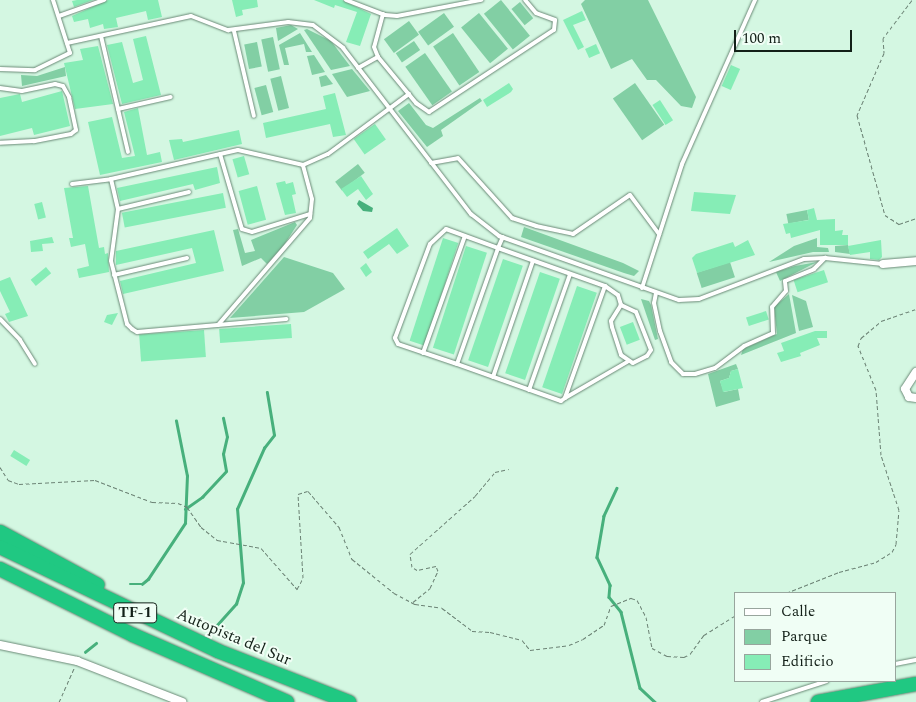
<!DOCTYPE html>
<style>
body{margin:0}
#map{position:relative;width:916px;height:702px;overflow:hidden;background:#d4f7e2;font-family:Spectral,serif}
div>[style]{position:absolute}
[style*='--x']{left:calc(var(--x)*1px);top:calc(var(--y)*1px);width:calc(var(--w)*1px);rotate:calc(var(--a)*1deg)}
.green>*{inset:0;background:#82cfa4;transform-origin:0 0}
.water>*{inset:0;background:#47b07c}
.stream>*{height:2.5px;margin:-1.25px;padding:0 1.25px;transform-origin:1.25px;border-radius:1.25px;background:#47b07c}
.building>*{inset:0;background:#86edb6;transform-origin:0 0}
.path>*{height:1px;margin-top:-0.5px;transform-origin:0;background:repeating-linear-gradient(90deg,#6b8274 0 4px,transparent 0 6.5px)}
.roads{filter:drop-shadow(0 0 1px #6a8976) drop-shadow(0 0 1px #6a8976)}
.service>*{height:4px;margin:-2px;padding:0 2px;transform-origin:2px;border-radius:2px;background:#fff}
.minor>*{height:8px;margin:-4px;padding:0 4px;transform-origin:4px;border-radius:4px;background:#fff}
.motorway>*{height:14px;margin:-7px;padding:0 7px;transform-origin:7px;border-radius:7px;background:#20c882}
span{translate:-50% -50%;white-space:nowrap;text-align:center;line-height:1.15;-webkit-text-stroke:4px #f0fef5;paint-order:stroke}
.shield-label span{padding:1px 4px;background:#f0fef5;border:1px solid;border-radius:4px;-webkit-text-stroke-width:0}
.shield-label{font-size:15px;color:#132018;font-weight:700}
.street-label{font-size:16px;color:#132018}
.legend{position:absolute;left:734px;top:592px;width:162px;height:90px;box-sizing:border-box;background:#f0fef5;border:1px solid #98a59d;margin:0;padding:6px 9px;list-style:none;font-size:15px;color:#132018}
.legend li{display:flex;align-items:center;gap:10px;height:25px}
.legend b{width:25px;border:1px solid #98a59d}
.scale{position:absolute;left:734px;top:30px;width:118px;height:22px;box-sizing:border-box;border:2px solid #132018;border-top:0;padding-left:6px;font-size:15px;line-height:18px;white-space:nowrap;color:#132018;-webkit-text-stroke:4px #f0fef5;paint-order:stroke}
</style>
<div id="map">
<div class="green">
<i style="left:501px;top:0;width:46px;height:22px;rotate:51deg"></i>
<i style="clip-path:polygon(585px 0,648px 0,696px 97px,692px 108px,681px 106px,656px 80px,647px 80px,632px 59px,611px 69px,581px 4px)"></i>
<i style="left:520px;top:2px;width:21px;height:11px;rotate:51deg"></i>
<i style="left:444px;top:13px;width:17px;height:32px;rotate:54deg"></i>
<i style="left:479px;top:13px;width:46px;height:23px;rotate:51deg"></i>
<i style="left:409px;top:21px;width:17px;height:31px;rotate:54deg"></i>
<i style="clip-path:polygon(291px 25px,298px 29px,278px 41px,276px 28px)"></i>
<i style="clip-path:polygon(307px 29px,331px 41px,350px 66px,331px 70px,304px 30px)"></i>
<i style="clip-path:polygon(300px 33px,312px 52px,306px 52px,304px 44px,285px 48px,289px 65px,284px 65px,279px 45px)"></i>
<i style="left:453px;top:33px;width:47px;height:24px;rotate:56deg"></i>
<i style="left:273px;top:37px;width:33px;height:12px;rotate:78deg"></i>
<i style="left:414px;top:41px;width:11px;height:22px;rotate:56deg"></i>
<i style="left:257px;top:42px;width:25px;height:13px;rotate:79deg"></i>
<i style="left:425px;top:53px;width:47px;height:24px;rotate:55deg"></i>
<i style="clip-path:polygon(314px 55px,325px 72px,312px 75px,307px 56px)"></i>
<i style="clip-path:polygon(65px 67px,66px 76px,22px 86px,21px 75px,37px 76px)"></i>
<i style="clip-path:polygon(352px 69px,370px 91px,347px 97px,332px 74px)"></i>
<i style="clip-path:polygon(326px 75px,333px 84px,321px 87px,319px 77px)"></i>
<i style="left:281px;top:76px;width:33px;height:11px;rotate:76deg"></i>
<i style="left:635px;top:83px;width:51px;height:27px;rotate:55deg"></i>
<i style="left:266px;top:85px;width:28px;height:12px;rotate:75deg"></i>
<i style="clip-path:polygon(480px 98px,482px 101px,441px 130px,443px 136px,427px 147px,398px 111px,409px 103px,426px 125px,433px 128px)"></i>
<i style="left:358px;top:164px;width:11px;height:29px;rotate:52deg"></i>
<i style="left:807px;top:210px;width:10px;height:21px;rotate:79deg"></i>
<i style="clip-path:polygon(295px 222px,297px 225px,284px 245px,267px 264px,261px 258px,242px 266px,233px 230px,238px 229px,245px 253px,255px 251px,251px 240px)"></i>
<i style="clip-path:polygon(524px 227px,623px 263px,639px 271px,634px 276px,624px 273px,521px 237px)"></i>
<i style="clip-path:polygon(817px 238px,817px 247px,828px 248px,829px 252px,813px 252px,769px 262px,794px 246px)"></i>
<i style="clip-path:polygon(848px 245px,850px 254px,835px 252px,835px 246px)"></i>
<i style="clip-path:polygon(284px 257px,333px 273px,345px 289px,304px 312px,230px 318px)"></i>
<i style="left:730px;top:262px;width:16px;height:35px;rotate:72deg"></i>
<i style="clip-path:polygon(817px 262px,780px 281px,776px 272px,795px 266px)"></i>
<i style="clip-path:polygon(789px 294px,796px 333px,741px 355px,743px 349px,777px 334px,774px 307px)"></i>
<i style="clip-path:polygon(792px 295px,806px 301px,813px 327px,799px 331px)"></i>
<i style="clip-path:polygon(641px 299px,649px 301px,651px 305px,658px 339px,655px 340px)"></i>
<i style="clip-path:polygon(736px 364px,738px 369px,731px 371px,729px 378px,720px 381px,724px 392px,738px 389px,740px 400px,716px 407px,708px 374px)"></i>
</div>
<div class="water">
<i style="clip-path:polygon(359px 200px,373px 208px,372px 212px,363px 211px,357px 204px)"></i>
</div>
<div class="stream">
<i style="--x:617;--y:488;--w:31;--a:115"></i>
<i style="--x:604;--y:516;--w:42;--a:99.7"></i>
<i style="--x:597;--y:557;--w:31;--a:65"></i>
<i style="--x:610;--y:585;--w:12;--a:95"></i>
<i style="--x:609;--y:597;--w:19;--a:51"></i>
<i style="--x:621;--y:612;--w:78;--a:76"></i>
<i style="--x:640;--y:688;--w:21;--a:43"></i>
<i style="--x:185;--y:509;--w:21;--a:-35"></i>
<i style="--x:202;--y:497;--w:35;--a:-47"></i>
<i style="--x:226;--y:471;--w:17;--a:-100"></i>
<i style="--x:223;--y:454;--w:17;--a:-77"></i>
<i style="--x:227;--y:437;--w:19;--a:-102"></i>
<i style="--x:130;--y:584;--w:12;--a:0"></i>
<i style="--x:142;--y:584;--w:8;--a:-40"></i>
<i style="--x:148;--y:579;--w:67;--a:-56.5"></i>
<i style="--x:185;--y:523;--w:47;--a:-87.6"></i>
<i style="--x:187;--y:476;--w:56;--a:-101.3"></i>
<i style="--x:216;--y:626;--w:30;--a:-48"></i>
<i style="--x:236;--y:604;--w:22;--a:-72"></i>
<i style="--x:243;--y:583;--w:74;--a:-94.6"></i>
<i style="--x:237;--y:509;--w:67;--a:-66.1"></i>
<i style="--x:264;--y:448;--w:16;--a:-52"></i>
<i style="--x:274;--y:435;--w:43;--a:-99.5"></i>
<i style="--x:85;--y:652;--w:14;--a:-39"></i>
</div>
<div class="building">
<i style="clip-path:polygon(77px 0,93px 0,74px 7px,72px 1px)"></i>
<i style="clip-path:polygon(108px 0,158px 0,162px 17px,148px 20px,146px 11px,116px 18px,118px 27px,104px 29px,103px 24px,90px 28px,88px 19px,74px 22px,72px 16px)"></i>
<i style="clip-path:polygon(232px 0,257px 0,258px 7px,242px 10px,243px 15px,236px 17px)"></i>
<i style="clip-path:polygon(314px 0,342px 0,371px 14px,360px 46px,346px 42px,357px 12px,335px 5px,334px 8px)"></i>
<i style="clip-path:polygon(582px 11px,586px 20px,573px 25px,584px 47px,578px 50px,563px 20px)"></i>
<i style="clip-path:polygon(146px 36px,161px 95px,122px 104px,107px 45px,122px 42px,133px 83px,143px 80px,133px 39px)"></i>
<i style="left:596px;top:44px;width:10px;height:12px;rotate:66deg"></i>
<i style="clip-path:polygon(98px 46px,113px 104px,75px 109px,64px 63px,83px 60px,80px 49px)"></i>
<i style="left:731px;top:65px;width:10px;height:23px;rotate:24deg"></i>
<i style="clip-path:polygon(509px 83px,513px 89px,511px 92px,487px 107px,483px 100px)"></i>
<i style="clip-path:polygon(62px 91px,70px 126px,34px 135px,32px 128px,0 136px,0 98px,20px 94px,22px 102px)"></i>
<i style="clip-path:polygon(335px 93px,346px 135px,333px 137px,330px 124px,266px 138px,263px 123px,326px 109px,323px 96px)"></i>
<i style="left:660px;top:100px;width:24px;height:9px;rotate:57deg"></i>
<i style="clip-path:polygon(138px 108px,147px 155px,160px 152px,162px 162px,100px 175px,88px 122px,112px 117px,122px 158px,135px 156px,124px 112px)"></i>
<i style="left:375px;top:124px;width:19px;height:26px;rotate:55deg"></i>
<i style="clip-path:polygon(239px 130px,242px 144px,174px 160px,169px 140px,182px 139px,183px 142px)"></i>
<i style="left:244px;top:156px;width:19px;height:12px;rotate:74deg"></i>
<i style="clip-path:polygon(217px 167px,220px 183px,195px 190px,193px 184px,120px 201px,117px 188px)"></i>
<i style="clip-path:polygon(361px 176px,373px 194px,366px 200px,358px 189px,347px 197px,341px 189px)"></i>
<i style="clip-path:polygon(285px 181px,286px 184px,293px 182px,296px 194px,292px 195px,296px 213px,285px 215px,276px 183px)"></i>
<i style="clip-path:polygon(88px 186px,99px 248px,104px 247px,105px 254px,108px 253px,109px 272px,79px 278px,77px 269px,89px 266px,85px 244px,71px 247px,69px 238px,73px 238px,64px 188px)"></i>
<i style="left:257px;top:186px;width:35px;height:19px;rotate:75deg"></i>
<i style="clip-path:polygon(694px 192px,736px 195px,730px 214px,691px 211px)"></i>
<i style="left:223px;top:193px;width:15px;height:103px;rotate:79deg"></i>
<i style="left:42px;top:202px;width:16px;height:8px;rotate:76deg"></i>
<i style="clip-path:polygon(814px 208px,817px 220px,835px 219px,835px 231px,843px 230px,842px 235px,848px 235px,848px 245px,820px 245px,820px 230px,791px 238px,790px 233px,786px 234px,783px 224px,809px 220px,807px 210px)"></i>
<i style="clip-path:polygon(397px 228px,409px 246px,397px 254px,389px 244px,368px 259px,363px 252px)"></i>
<i style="clip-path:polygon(214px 230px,224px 271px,123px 294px,120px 281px,196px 263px,192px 248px,116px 265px,116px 251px)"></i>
<i style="clip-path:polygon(52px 237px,54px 243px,42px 244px,43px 251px,31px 252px,30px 241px)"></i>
<i style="left:443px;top:238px;width:16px;height:108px;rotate:18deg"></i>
<i style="clip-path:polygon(748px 240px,755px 255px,697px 273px,692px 258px,696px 254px,733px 242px,735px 247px)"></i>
<i style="clip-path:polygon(881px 240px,882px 257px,879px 260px,870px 259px,870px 252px,850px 255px,848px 246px)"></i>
<i style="left:466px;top:246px;width:22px;height:107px;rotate:18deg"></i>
<i style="left:503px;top:259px;width:21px;height:107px;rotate:19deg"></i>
<i style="clip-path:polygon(366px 263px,372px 272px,366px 277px,360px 268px)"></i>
<i style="left:46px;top:267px;width:8px;height:20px;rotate:50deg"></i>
<i style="left:824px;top:270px;width:13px;height:32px;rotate:72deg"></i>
<i style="left:540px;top:272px;width:21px;height:107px;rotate:19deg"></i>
<i style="clip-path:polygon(10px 277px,28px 316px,9px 322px,5px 314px,10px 312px,0 291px,0 281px)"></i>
<i style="left:577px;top:286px;width:21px;height:107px;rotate:19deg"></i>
<i style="left:766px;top:311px;width:9px;height:21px;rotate:72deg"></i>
<i style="clip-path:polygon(118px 313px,112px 325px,104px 322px,107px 315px)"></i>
<i style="left:633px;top:322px;width:19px;height:14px;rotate:69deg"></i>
<i style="left:291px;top:324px;width:14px;height:72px;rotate:86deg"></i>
<i style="left:204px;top:330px;width:27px;height:65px;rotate:86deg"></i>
<i style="clip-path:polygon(815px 331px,827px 331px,827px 338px,817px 338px,820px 345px,800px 353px,801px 356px,781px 362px,777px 353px,784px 351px,781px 343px)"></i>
<i style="clip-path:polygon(738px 369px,743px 388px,723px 392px,720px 381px,729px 378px,731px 371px)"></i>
<i style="left:14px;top:450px;width:19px;height:7px;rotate:32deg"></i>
</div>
<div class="path">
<i style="--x:912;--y:0;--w:48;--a:127.3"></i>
<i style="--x:883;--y:38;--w:15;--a:86"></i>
<i style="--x:884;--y:53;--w:68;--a:113.5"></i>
<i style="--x:857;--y:115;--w:104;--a:74.4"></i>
<i style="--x:885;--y:215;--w:17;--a:33"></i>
<i style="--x:899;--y:224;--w:18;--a:-19"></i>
<i style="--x:0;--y:467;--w:15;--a:58"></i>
<i style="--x:8;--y:480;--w:12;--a:20"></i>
<i style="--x:19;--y:484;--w:76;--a:-3"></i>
<i style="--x:95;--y:480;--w:61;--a:21.1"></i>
<i style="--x:152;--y:502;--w:26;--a:2"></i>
<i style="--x:178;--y:503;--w:10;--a:24"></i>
<i style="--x:187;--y:507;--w:24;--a:55"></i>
<i style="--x:201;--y:527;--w:21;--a:39"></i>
<i style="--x:217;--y:540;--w:45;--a:10.3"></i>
<i style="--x:261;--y:548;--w:55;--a:48.7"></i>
<i style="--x:297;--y:589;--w:13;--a:-61"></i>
<i style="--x:303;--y:578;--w:84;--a:-93.4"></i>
<i style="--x:298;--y:494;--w:10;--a:-17"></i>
<i style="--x:308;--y:491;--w:48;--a:49.3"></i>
<i style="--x:339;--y:527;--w:35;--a:68"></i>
<i style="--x:352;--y:559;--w:54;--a:39"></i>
<i style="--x:394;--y:593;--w:24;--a:28"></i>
<i style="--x:415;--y:604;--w:27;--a:8"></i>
<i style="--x:442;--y:608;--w:38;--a:37"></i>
<i style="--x:472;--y:631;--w:18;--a:3"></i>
<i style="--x:490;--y:632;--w:33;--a:14"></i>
<i style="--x:522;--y:640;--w:13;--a:51"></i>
<i style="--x:530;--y:650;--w:39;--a:-7"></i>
<i style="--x:569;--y:645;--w:15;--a:-23"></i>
<i style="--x:583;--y:639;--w:25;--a:-34"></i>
<i style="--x:604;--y:625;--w:20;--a:-70"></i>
<i style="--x:611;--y:606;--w:22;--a:-22"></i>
<i style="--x:631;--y:598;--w:6;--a:18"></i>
<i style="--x:637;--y:600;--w:19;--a:62"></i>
<i style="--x:646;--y:617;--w:32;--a:79"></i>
<i style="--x:652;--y:648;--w:17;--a:28"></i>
<i style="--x:667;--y:656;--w:17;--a:3"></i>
<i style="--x:684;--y:657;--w:7;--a:-27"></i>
<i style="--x:690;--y:654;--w:24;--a:-54"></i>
<i style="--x:704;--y:635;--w:36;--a:-32"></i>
<i style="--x:786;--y:593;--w:57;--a:-21.6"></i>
<i style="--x:839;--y:572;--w:38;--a:-15"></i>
<i style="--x:876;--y:562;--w:19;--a:-32"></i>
<i style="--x:892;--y:552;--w:9;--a:-63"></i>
<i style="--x:896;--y:544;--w:34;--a:-85"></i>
<i style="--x:899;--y:510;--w:58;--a:-108.1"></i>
<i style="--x:881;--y:455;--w:65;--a:-94.4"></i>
<i style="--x:876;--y:390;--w:48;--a:-112.2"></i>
<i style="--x:858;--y:346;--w:9;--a:-69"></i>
<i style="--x:861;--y:338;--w:26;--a:-40"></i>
<i style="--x:881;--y:321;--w:37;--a:-19"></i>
<i style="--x:413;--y:602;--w:22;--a:-39"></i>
<i style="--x:430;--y:588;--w:19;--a:-65"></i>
<i style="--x:438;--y:571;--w:5;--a:-112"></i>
<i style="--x:436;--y:566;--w:19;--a:168"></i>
<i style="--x:417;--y:570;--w:6;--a:-149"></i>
<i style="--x:412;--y:567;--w:13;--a:-99"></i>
<i style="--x:410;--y:554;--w:87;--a:-41.7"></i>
<i style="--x:475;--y:496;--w:31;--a:-50"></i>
<i style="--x:495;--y:472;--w:14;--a:-12"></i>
<i style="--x:59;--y:702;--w:37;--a:-66"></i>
</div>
<div class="roads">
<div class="service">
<i style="--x:346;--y:0;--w:42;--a:21"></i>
<i style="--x:385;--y:15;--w:12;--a:5"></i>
<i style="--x:397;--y:16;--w:86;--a:-10.8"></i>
<i style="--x:383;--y:14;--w:34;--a:105"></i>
<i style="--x:374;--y:47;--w:11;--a:68"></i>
<i style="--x:378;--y:57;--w:60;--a:50.4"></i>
<i style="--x:416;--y:103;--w:16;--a:35"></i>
<i style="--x:429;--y:112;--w:149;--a:-33.3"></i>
<i style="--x:554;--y:30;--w:10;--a:-84"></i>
<i style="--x:555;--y:20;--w:20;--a:-160"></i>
<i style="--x:536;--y:13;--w:17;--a:-130"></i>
<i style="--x:59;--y:16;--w:48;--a:-19.6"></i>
<i style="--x:234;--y:31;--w:87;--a:76.8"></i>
<i style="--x:101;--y:36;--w:119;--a:76.9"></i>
<i style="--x:67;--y:43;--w:127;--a:-12.3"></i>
<i style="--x:191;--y:16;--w:40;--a:21"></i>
<i style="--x:228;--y:30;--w:61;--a:-7.6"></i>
<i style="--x:288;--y:22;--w:25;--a:7"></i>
<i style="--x:313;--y:25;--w:38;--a:37"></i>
<i style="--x:343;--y:48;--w:210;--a:52.4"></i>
<i style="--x:471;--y:214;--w:36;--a:38"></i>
<i style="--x:499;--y:236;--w:191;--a:19.6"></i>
<i style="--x:679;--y:300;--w:20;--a:-3"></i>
<i style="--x:699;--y:299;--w:112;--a:-20.9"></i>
<i style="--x:804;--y:259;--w:21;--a:-3"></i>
<i style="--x:825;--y:258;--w:58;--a:5.9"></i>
<i style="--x:358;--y:68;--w:23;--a:-29"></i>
<i style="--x:0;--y:69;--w:35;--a:2"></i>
<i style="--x:35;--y:70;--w:39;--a:-26"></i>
<i style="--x:70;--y:53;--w:56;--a:-107.8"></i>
<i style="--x:0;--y:88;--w:22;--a:8"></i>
<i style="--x:22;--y:91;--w:34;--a:-12"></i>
<i style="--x:55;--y:84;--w:8;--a:14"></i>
<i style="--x:63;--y:86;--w:13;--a:61"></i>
<i style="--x:69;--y:97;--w:34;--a:78"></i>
<i style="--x:76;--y:130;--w:6;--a:141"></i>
<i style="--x:71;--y:134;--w:38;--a:169"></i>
<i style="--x:34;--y:141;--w:34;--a:177"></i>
<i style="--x:118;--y:109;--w:54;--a:-12.8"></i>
<i style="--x:220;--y:154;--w:78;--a:73.7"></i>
<i style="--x:242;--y:229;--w:10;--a:17"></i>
<i style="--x:252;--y:232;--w:61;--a:-17.2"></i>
<i style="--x:431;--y:163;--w:27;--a:-10"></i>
<i style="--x:458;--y:158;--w:81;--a:48"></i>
<i style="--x:512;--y:218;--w:25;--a:18"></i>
<i style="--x:536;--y:226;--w:38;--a:12"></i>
<i style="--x:573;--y:234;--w:69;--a:-34.4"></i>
<i style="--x:630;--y:195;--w:49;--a:53.4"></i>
<i style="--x:111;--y:179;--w:31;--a:77"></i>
<i style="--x:118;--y:209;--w:52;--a:97.7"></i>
<i style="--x:111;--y:261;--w:65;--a:75.7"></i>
<i style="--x:127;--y:324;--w:7;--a:45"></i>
<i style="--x:132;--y:329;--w:6;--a:31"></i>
<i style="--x:137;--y:332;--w:150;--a:-5"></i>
<i style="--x:72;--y:184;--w:39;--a:-7"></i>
<i style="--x:111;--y:179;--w:130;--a:-12.9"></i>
<i style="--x:238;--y:150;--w:67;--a:13"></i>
<i style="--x:303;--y:165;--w:27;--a:-24"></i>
<i style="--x:328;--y:154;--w:101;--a:-36.5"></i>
<i style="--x:118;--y:209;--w:73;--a:-13.5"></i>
<i style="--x:114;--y:275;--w:75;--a:-13.1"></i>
<i style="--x:605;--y:286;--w:16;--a:35"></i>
<i style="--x:618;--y:295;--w:10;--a:73"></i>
<i style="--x:621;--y:305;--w:19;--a:122"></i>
<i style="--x:611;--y:321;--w:6;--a:81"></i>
<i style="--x:612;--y:327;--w:29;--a:72"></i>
<i style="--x:621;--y:355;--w:14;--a:34"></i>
<i style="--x:633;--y:363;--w:16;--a:-27"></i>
<i style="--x:647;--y:356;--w:7;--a:-56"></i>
<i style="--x:651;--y:350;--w:41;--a:-111.5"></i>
<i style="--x:636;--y:312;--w:17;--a:-155"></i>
<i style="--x:642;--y:288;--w:130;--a:-72.1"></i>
<i style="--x:682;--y:164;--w:180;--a:-66"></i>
<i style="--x:656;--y:293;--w:10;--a:101"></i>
<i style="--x:654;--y:303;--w:29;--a:78"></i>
<i style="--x:660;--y:331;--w:33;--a:70"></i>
<i style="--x:671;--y:362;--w:17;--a:45"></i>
<i style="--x:683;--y:374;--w:12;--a:0"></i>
<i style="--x:695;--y:374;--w:21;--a:-17"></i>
<i style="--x:715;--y:368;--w:36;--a:-37"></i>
<i style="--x:744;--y:346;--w:32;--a:-24"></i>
<i style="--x:773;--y:333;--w:26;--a:-92"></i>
<i style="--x:772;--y:307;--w:21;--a:-49"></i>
<i style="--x:786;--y:291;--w:10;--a:-96"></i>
<i style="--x:785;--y:281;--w:31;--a:-22"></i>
<i style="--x:814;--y:269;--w:16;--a:-45"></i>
<i style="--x:0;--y:319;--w:29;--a:46"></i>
<i style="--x:20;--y:340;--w:28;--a:58"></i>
<i style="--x:218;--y:325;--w:141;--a:-49.3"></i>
<i style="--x:310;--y:218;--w:19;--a:-84"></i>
<i style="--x:312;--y:199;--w:35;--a:-105"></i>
<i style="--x:423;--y:353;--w:124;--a:-70.3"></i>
<i style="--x:457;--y:364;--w:62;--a:-161.3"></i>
<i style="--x:398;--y:344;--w:7;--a:-117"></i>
<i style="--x:395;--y:338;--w:100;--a:-69.6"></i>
<i style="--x:430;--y:244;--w:22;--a:-43"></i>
<i style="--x:446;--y:229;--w:55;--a:20.1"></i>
<i style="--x:498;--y:248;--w:114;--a:19.6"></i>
<i style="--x:605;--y:286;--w:119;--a:109.7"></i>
<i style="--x:565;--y:398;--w:5;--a:143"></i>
<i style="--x:561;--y:401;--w:110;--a:-160.4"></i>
<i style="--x:457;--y:364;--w:123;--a:-70.5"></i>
<i style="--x:498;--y:248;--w:12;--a:-66"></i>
<i style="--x:493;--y:377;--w:123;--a:-71"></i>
<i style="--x:529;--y:390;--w:123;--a:-70.5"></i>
<i style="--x:565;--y:398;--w:72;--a:-30.1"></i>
<i style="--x:895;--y:664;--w:21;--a:-11"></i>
<i style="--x:762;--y:702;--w:68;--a:-17.9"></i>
</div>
<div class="minor">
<i style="--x:883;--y:264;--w:33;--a:-5"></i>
<i style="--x:916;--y:372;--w:20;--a:123"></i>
<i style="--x:905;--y:389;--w:9;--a:63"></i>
<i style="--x:909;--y:397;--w:7;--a:8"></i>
<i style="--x:0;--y:645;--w:79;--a:11.7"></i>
<i style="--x:77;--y:661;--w:113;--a:21.3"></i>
</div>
<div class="motorway">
<i style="--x:0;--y:532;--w:111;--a:28.4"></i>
<i style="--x:0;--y:547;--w:242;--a:25.5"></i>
<i style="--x:218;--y:651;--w:141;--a:21.3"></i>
<i style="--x:0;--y:569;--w:148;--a:26.4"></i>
<i style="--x:133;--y:635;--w:168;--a:23.5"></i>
<i style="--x:818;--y:702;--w:100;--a:-10.4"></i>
</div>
</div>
<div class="shield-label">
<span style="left:135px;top:613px">TF-1</span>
</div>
<div class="street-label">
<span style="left:234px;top:637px;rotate:23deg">Autopista del Sur</span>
</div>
<ul class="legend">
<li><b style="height:6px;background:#fff"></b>Calle</li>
<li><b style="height:14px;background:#82cfa4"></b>Parque</li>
<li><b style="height:14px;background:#86edb6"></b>Edificio</li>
</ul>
<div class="scale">100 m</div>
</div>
